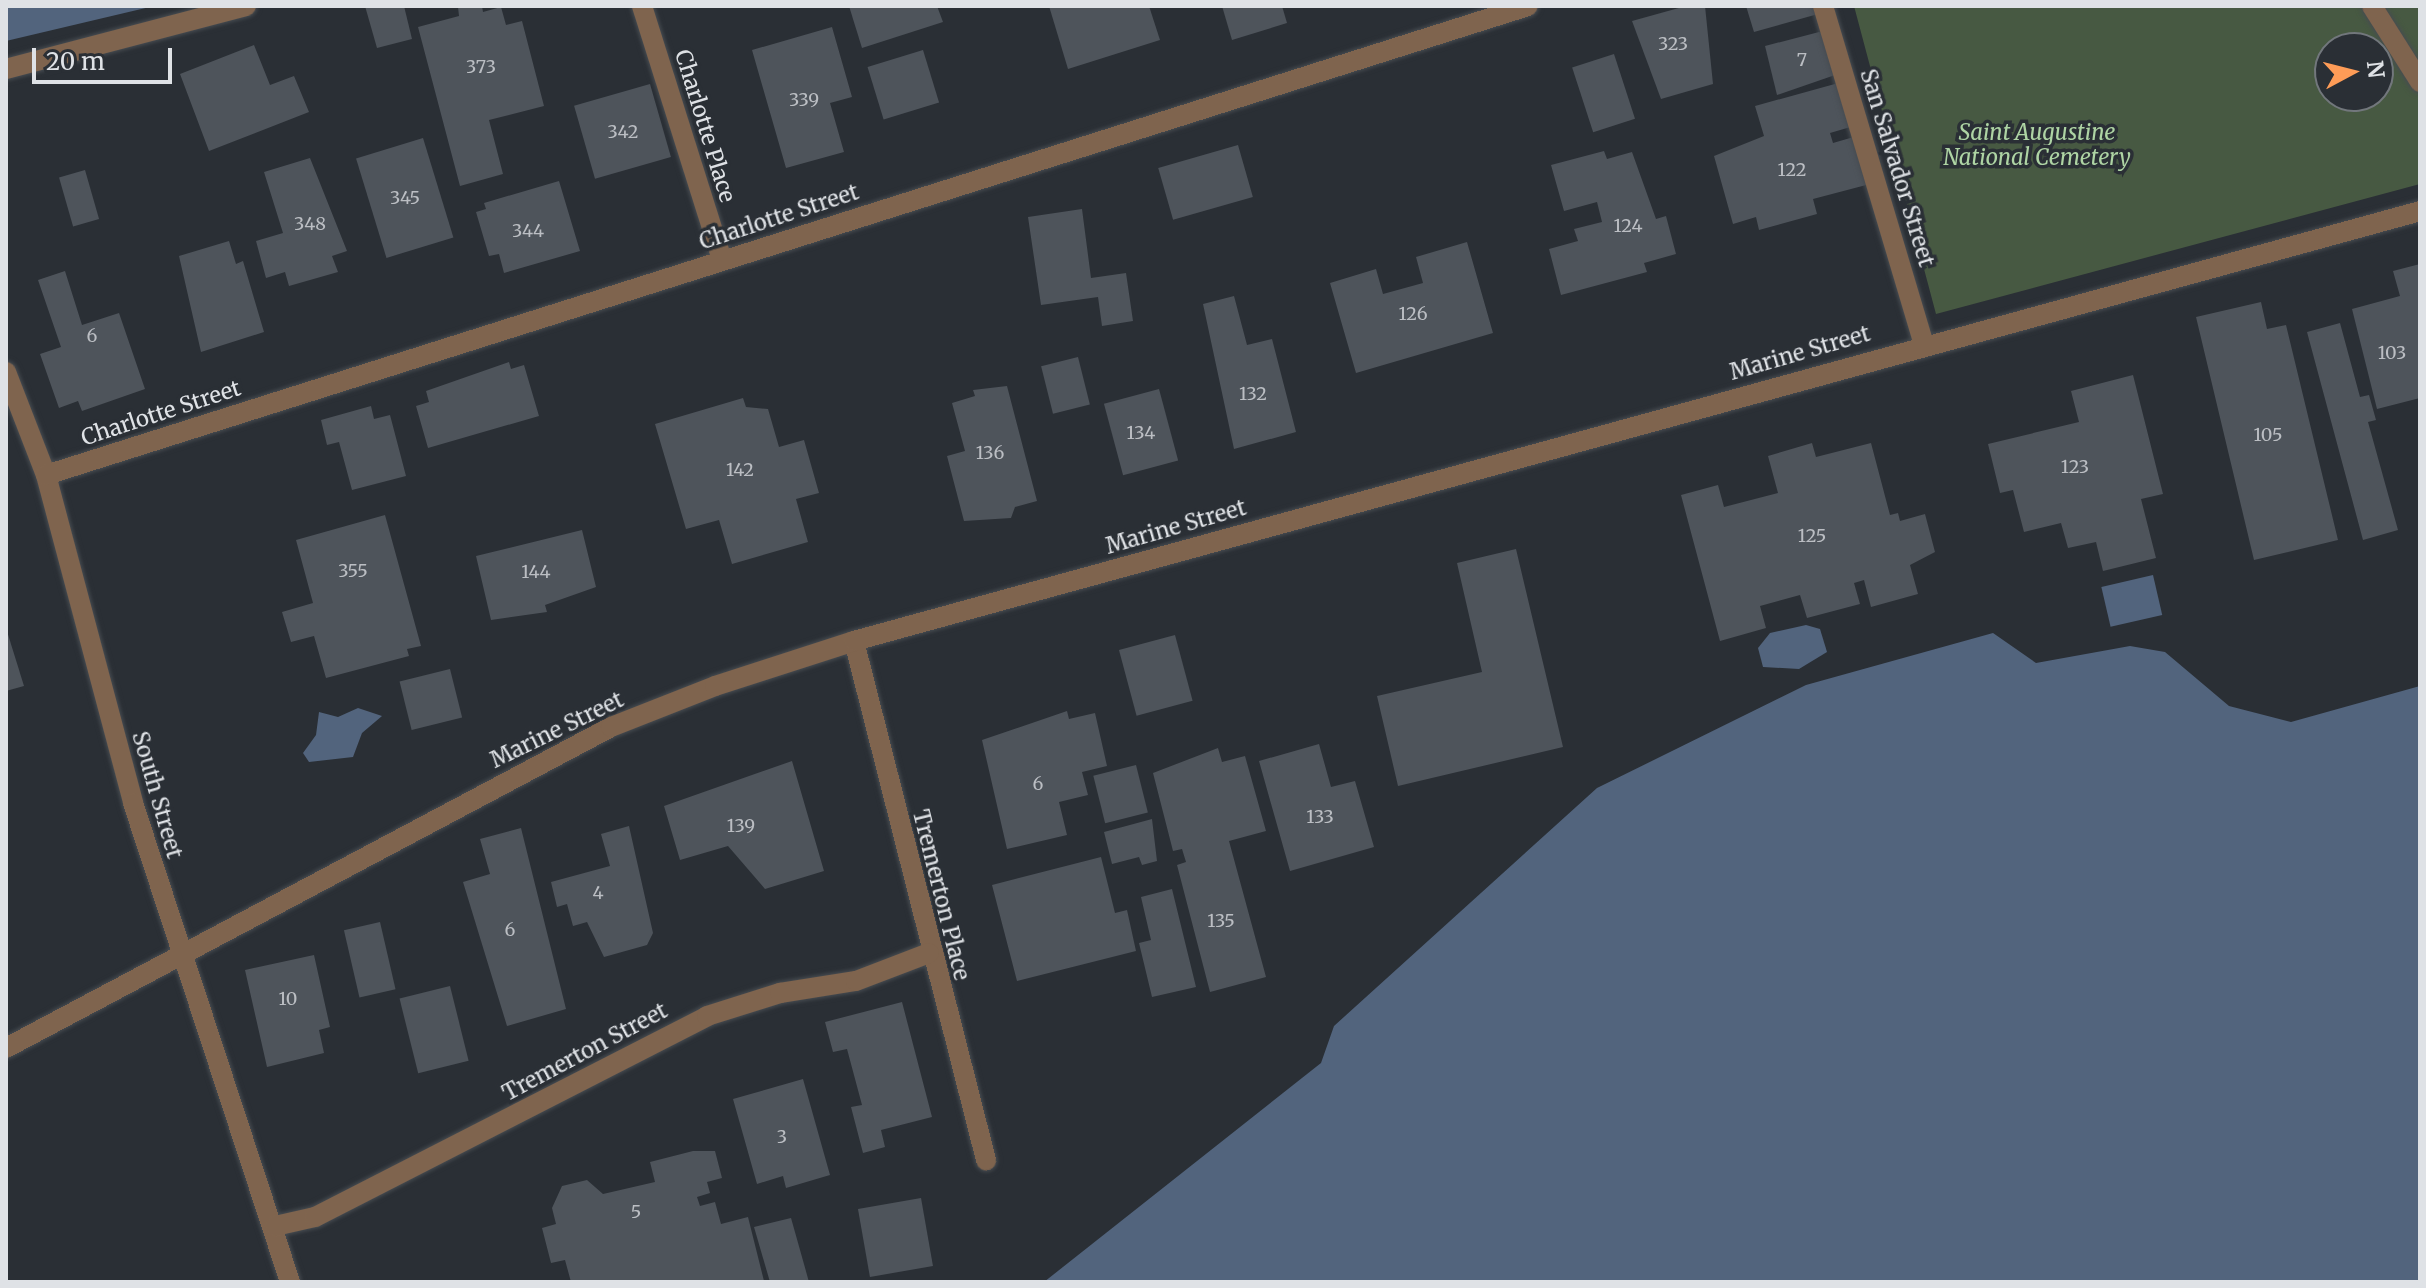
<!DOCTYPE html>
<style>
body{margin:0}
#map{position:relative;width:2426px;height:1288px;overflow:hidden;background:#2a2f35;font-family:Merriweather,serif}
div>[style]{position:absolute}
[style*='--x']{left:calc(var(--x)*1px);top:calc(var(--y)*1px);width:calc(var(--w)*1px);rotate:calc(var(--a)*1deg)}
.green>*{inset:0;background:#475942}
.water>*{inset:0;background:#52647d;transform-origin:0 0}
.building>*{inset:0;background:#4e545b;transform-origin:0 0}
.roads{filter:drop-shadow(0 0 2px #474c51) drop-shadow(0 0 2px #474c51)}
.minor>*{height:20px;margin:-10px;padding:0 10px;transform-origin:10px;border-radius:10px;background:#7f644e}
span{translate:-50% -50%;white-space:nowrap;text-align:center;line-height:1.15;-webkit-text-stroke:7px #2a2f35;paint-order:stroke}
.number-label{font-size:18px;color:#bbbec3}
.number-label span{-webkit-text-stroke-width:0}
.street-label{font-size:22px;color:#dfe2e6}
.park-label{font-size:22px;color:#aed4a4;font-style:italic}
.frame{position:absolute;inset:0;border:8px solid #dfe2e6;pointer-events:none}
.north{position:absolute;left:2314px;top:32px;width:80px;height:80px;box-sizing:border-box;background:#2a2f35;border:2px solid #72777c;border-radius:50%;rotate:83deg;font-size:22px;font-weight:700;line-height:32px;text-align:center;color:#dfe2e6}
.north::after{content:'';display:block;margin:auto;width:28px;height:36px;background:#fe9c57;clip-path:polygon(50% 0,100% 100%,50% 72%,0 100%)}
.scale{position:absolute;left:32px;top:48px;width:140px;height:36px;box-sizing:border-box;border:4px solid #dfe2e6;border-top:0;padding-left:10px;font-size:24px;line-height:28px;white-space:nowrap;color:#dfe2e6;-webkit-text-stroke:6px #2a2f35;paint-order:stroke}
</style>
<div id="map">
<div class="green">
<i style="clip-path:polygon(evenodd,1854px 6px,2420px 6px,2420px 184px,1936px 314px,1854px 6px,2330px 48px,2378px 48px,2378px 96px,2330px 96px,2330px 48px)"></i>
</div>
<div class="water">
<i style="clip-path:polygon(6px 6px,154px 6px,6px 41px)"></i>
<i style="left:2153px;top:575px;width:41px;height:53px;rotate:77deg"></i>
<i style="clip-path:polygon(1806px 625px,1820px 629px,1827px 652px,1799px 669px,1763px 667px,1758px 648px,1770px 633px)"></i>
<i style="clip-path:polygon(1993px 633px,2036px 663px,2130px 646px,2165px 652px,2229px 706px,2291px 722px,2420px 686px,2420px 1282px,1044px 1282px,1321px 1063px,1334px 1026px,1597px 788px,1806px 685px)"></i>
<i style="clip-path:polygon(358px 708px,382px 716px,362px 733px,353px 757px,309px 762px,303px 753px,316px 735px,319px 712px,338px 717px)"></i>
</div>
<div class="building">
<i style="clip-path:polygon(365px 6px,404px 6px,412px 39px,377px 48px)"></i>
<i style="clip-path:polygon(482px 6px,483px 12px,501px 7px,506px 25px,522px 21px,544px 106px,489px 120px,503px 174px,460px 186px,418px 27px,459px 16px,458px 7px)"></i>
<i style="clip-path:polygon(849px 6px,937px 6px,943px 22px,862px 48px)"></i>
<i style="clip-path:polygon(1049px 6px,1149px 6px,1160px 40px,1068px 69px)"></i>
<i style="clip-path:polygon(1222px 6px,1282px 6px,1287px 23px,1232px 40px)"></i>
<i style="clip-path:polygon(1686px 6px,1705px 6px,1713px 84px,1661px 99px,1632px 21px)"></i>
<i style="clip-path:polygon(1746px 6px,1816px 6px,1818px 14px,1754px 32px)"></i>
<i style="clip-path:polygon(832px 27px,852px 97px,830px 103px,844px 152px,786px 168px,752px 50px)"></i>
<i style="clip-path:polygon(1819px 32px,1829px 35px,1838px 74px,1777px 95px,1765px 46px)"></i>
<i style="clip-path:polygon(254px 45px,270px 85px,294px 76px,309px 112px,209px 151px,180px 74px)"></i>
<i style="left:923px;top:50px;width:55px;height:58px;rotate:73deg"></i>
<i style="left:1614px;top:54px;width:68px;height:44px;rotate:72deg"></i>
<i style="clip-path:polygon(1842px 82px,1854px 126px,1830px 133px,1833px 143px,1857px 136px,1870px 184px,1813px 199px,1817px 214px,1759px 230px,1756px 217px,1733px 224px,1714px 156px,1764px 136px,1755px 106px)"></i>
<i style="left:650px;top:84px;width:76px;height:79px;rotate:74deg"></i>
<i style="left:423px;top:138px;width:104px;height:70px;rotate:73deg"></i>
<i style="left:1238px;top:145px;width:54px;height:83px;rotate:74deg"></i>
<i style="clip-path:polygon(1604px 151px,1607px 159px,1632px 152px,1656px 219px,1666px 216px,1676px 254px,1644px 263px,1647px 272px,1561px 295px,1549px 249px,1578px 241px,1574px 229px,1602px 222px,1597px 202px,1564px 211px,1551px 165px)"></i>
<i style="clip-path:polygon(310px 158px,347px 251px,332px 256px,338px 272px,289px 286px,285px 272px,266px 278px,256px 241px,283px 233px,264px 172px)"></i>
<i style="left:85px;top:170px;width:51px;height:27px;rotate:74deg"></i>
<i style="clip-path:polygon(559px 181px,580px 251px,504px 273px,499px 254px,489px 256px,476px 212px,486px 209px,484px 203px)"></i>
<i style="clip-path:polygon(1082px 209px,1091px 278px,1126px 273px,1133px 321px,1102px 326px,1098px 297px,1041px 305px,1028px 217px)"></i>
<i style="clip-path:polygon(229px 241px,236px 264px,243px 261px,264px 332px,201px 352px,179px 256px)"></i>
<i style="clip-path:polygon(1467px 242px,1493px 333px,1356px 373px,1330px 283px,1376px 269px,1383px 294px,1423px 283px,1416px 257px)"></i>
<i style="clip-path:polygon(2420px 264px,2420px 398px,2377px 409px,2352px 309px,2400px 296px,2393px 271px)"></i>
<i style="clip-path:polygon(65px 271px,82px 325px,119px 313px,145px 389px,82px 411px,78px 401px,59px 408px,40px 354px,61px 347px,38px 280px)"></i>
<i style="clip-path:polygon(1234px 296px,1247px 345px,1272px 339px,1296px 432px,1234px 449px,1203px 304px)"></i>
<i style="clip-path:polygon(2261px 302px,2267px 329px,2286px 325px,2338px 540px,2254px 560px,2196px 317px)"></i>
<i style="clip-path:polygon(2340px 323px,2360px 397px,2369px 395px,2376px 420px,2368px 422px,2398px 530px,2363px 540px,2307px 332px)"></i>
<i style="left:1078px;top:357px;width:49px;height:38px;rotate:76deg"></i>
<i style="clip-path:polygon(509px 362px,511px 369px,524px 365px,539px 416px,428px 448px,416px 406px,429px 402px,426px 391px)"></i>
<i style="clip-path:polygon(2133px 375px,2163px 494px,2141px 499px,2156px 558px,2103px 571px,2096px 542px,2068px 548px,2061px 523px,2024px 532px,2013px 490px,2000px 493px,1988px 444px,2079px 422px,2071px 391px)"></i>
<i style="clip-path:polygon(1007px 386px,1037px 501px,1015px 507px,1011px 518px,964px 521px,947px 456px,965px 451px,952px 403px,975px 396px,973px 390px)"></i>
<i style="left:1159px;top:389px;width:74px;height:57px;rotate:75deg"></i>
<i style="clip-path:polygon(743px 398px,746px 407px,768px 409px,779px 447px,804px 440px,819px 493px,796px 499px,808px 542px,732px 564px,719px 520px,686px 529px,655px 424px)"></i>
<i style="clip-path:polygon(371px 406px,374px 419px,390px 415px,406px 476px,352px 490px,339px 442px,327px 445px,321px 420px)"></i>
<i style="clip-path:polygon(1812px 443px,1816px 457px,1871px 443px,1890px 515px,1898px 513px,1900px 521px,1925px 514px,1935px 552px,1910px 565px,1918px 594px,1871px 607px,1864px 580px,1854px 583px,1860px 604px,1807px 618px,1800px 595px,1760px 606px,1766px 628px,1720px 641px,1681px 495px,1718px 485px,1724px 507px,1778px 493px,1768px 456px)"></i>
<i style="clip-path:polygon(385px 515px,421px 646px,407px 649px,409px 656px,326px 678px,314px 636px,291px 642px,282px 612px,313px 603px,296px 540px)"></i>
<i style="clip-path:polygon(582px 530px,596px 587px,545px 605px,547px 612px,491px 620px,476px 556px)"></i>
<i style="clip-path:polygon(1516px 549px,1563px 747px,1398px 786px,1377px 696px,1482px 672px,1457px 563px)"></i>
<i style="clip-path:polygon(6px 628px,24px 686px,6px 691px)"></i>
<i style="left:1175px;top:635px;width:68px;height:58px;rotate:75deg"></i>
<i style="left:450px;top:669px;width:50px;height:52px;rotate:76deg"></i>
<i style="clip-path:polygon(1067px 711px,1069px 719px,1095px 713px,1107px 766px,1082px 772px,1088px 795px,1059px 802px,1067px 835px,1007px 849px,982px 740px)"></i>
<i style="clip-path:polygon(1319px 744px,1331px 787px,1355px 781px,1374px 847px,1290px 871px,1259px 761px)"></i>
<i style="clip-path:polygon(1218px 748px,1222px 762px,1245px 756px,1266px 831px,1229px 841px,1266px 977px,1210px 992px,1177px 865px,1186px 862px,1182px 849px,1173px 851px,1153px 773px)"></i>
<i style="clip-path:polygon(792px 761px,824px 871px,765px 889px,728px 846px,680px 860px,664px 806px)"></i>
<i style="left:1136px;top:765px;width:49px;height:44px;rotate:76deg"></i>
<i style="clip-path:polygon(1152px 819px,1157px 861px,1142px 865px,1139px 857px,1112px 864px,1104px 832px)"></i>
<i style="clip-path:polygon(629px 826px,653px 933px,647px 945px,604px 957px,587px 922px,573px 926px,567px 904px,557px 907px,551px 882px,610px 866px,601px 834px)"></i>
<i style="clip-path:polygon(521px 828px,566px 1009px,507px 1026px,463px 882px,490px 874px,480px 839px)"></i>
<i style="clip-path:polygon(1101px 857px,1115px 913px,1127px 910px,1136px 951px,1017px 981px,992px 885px)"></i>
<i style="clip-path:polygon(1172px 889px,1196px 987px,1152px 997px,1139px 943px,1151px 940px,1141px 897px)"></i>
<i style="left:380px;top:922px;width:69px;height:37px;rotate:77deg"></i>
<i style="clip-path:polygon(314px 955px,330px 1027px,319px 1030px,324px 1053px,267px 1067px,245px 970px)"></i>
<i style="left:450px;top:986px;width:77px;height:52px;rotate:76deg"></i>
<i style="clip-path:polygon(902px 1002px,932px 1117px,881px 1130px,885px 1147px,863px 1153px,851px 1107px,862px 1105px,847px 1049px,833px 1052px,825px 1022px)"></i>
<i style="clip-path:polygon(803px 1079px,830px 1175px,786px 1188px,783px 1176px,757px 1184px,733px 1099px)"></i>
<i style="clip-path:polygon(693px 1151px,715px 1151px,722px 1178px,707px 1182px,710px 1193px,697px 1197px,700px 1206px,715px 1202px,721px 1224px,748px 1217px,764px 1281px,571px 1282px,565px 1260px,551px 1263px,542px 1228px,556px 1224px,552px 1208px,562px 1186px,587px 1180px,603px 1194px,655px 1182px,650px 1162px)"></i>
<i style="left:921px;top:1198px;width:69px;height:64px;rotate:80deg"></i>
<i style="clip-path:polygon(791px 1218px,809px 1282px,770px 1282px,754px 1227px)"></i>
</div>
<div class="roads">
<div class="minor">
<i style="--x:642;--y:6;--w:266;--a:72.5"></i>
<i style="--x:1823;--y:6;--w:353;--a:73.4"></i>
<i style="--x:2372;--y:6;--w:90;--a:57.7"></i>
<i style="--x:6;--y:69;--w:248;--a:-14.7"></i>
<i style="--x:6;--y:372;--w:110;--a:68.8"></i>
<i style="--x:46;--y:475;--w:339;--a:75.1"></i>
<i style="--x:133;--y:803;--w:504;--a:71.85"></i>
<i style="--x:46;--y:475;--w:1554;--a:-17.56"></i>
<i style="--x:854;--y:641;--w:536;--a:75.73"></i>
<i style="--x:6;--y:1048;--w:685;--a:-27.95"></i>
<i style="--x:611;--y:727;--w:112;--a:-21.5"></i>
<i style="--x:715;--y:686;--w:146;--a:-17.9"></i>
<i style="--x:854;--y:641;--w:1624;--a:-15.35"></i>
<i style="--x:275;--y:1226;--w:41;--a:-12.7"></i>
<i style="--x:315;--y:1217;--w:441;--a:-27.1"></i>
<i style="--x:707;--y:1016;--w:77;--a:-17.5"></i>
<i style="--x:780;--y:993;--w:77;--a:-9"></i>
<i style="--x:856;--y:981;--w:78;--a:-21"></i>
</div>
</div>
<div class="number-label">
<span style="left:1673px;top:44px">323</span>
<span style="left:1802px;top:60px">7</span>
<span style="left:481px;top:67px">373</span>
<span style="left:804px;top:100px">339</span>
<span style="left:623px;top:132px">342</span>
<span style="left:1792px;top:170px">122</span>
<span style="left:405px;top:198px">345</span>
<span style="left:310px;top:224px">348</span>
<span style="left:1628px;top:226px">124</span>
<span style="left:528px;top:231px">344</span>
<span style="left:1413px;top:314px">126</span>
<span style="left:92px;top:336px">6</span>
<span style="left:2392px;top:353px">103</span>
<span style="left:1253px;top:394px">132</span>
<span style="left:1141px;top:433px">134</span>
<span style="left:2268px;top:435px">105</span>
<span style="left:990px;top:453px">136</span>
<span style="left:2075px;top:467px">123</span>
<span style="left:740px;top:470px">142</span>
<span style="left:1812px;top:536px">125</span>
<span style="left:353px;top:571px">355</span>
<span style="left:536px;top:572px">144</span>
<span style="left:1038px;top:784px">6</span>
<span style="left:1320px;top:817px">133</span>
<span style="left:741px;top:826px">139</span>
<span style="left:598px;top:893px">4</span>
<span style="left:1221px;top:921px">135</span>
<span style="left:510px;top:930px">6</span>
<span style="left:288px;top:999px">10</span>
<span style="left:782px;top:1137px">3</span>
<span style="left:636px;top:1212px">5</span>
</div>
<div class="street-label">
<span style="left:705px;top:126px;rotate:73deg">Charlotte Place</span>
<span style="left:1897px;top:168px;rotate:73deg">San Salvador Street</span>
<span style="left:779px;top:217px;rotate:-18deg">Charlotte Street</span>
<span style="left:1800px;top:353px;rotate:-16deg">Marine Street</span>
<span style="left:161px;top:413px;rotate:-18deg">Charlotte Street</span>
<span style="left:1176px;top:527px;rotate:-16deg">Marine Street</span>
<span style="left:557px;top:730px;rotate:-26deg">Marine Street</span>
<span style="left:157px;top:795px;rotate:74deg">South Street</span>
<span style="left:941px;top:895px;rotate:76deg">Tremerton Place</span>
<span style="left:585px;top:1052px;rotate:-28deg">Tremerton Street</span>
</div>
<div class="park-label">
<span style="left:2037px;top:145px">Saint Augustine<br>National Cemetery</span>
</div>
<div class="frame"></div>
<div class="north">N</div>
<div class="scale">20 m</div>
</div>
